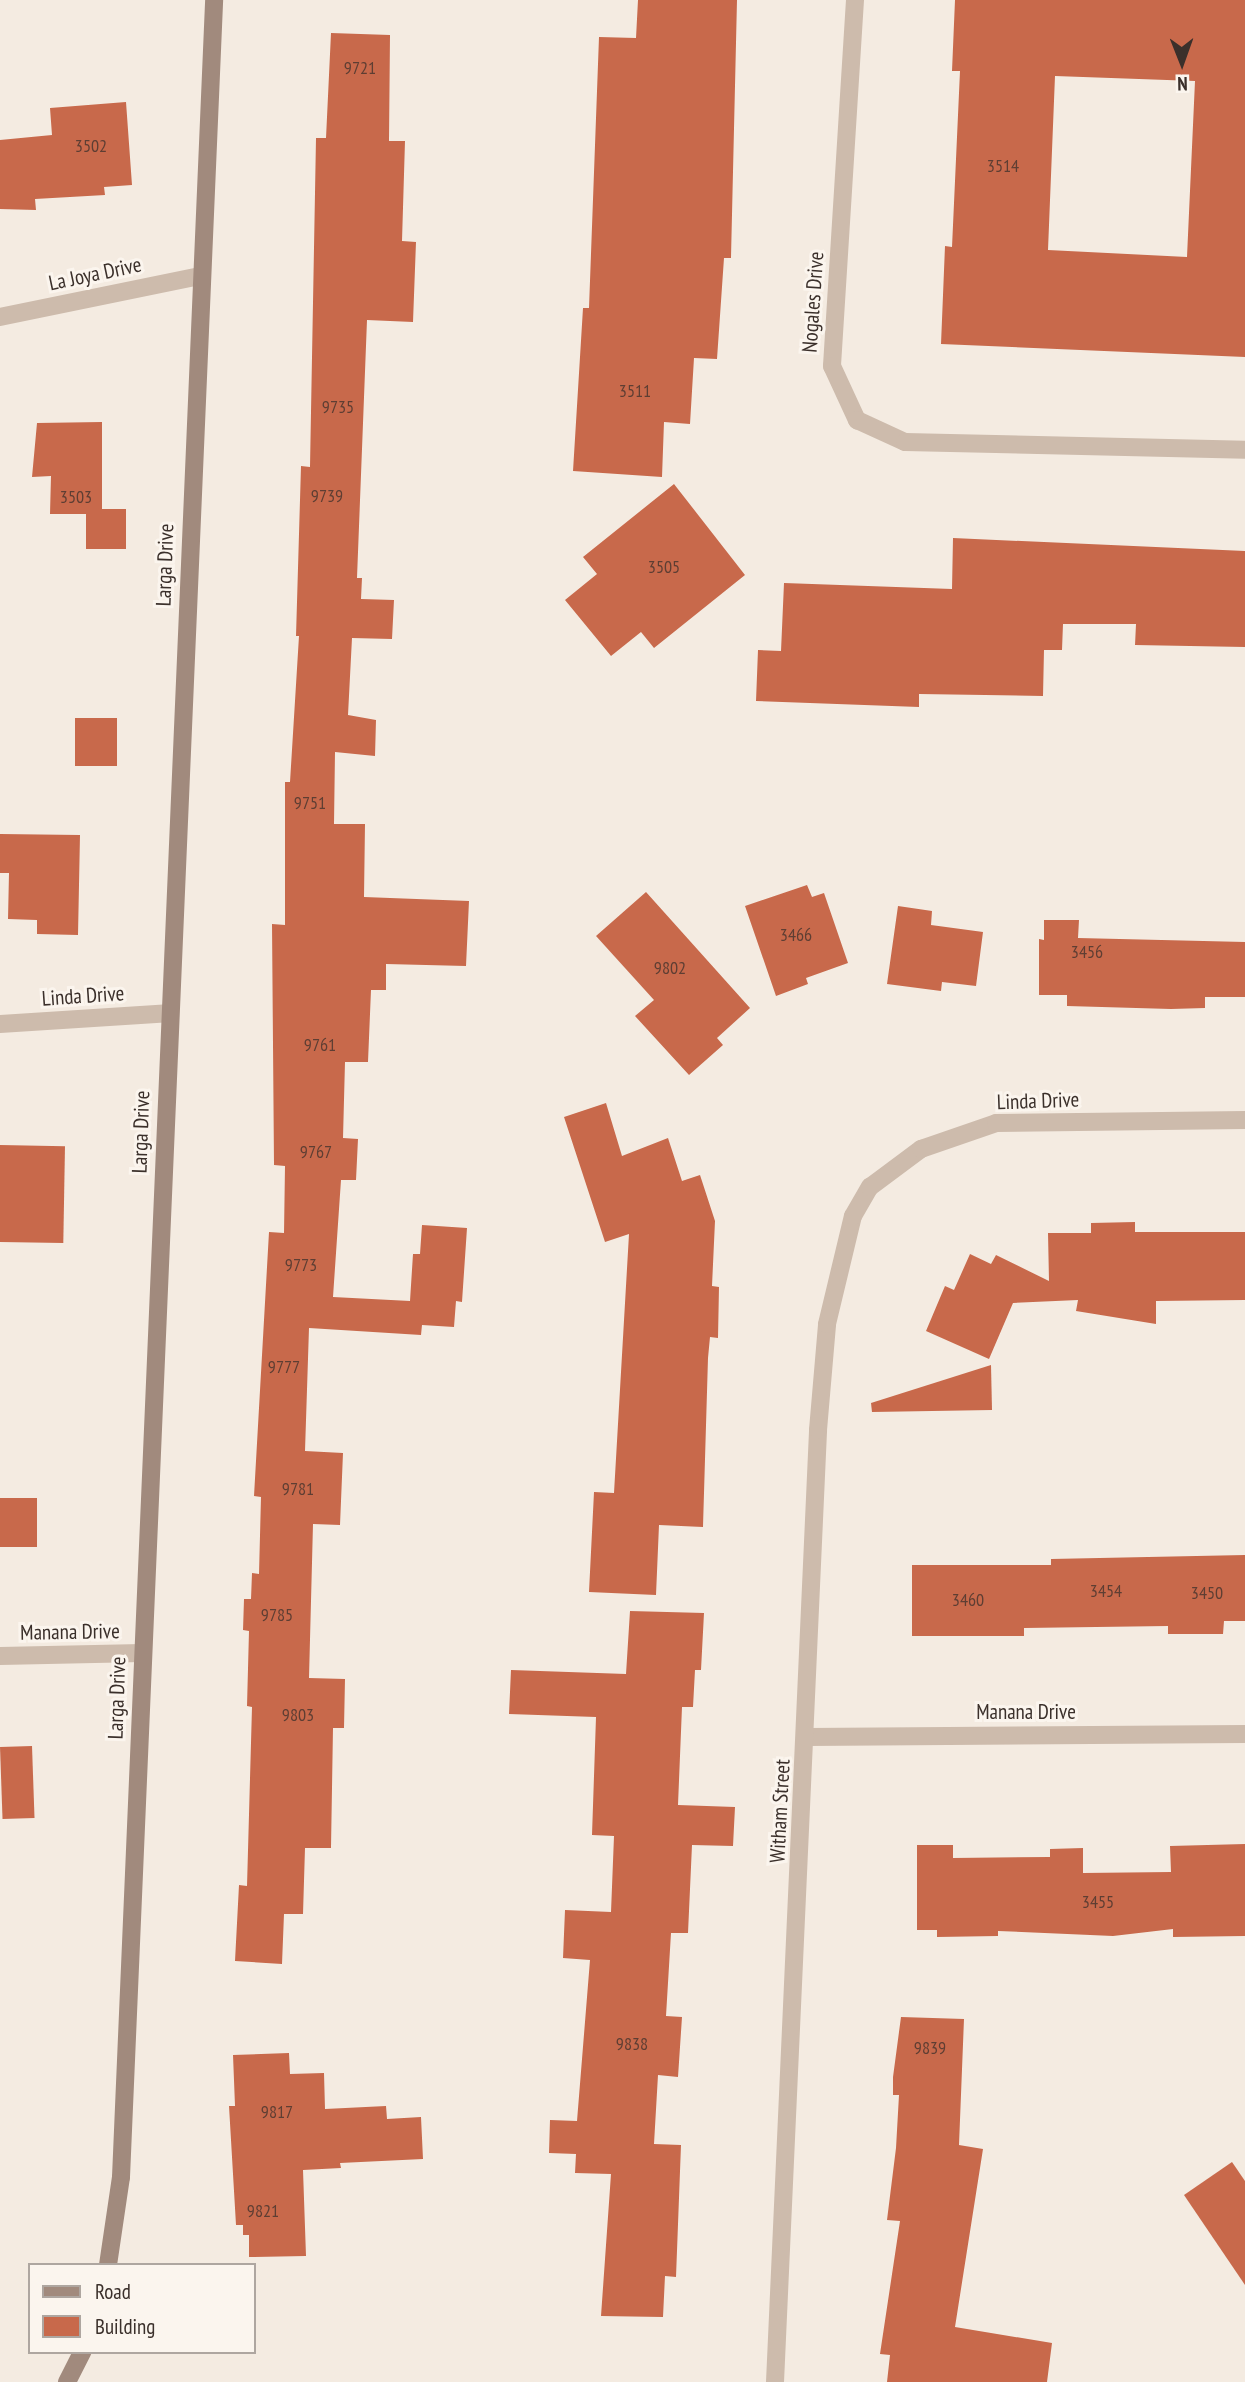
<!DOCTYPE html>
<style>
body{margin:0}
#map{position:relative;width:1245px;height:2382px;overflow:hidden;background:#f4ebe1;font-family:"PT Sans Narrow",sans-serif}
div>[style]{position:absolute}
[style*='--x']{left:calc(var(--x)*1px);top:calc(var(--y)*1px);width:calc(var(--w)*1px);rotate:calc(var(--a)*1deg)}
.building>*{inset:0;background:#c8694b;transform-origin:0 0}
.street>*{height:18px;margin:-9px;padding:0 9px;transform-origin:9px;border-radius:9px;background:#cdbbac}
.secondary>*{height:18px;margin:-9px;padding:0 9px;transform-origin:9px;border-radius:9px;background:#a18a7d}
span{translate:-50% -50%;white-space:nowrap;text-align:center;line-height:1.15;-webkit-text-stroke:6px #fbf5ee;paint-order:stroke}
.number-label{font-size:18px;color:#5e3e33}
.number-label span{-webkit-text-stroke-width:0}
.street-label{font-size:21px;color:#3b302b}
.legend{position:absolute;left:28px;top:2263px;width:228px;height:91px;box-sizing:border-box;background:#fbf5ee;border:2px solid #aea6a0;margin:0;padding:9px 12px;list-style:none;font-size:21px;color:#3b302b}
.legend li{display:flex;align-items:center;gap:14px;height:35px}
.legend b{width:35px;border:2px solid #aea6a0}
.north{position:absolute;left:1147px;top:28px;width:70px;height:70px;-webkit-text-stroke:5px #fbf5ee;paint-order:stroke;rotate:179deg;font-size:19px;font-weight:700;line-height:28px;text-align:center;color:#3b302b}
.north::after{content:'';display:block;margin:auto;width:24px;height:32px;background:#3b302b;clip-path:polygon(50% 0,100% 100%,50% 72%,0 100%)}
</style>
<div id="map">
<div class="building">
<i style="clip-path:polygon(638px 0,737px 0,731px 258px,724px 258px,717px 359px,694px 358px,690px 424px,664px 422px,662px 477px,573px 471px,583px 308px,589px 308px,599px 37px,636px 38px)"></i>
<i style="clip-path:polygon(evenodd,955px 0,1245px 0,1245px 357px,941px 344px,945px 246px,952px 247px,960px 71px,952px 71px,955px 0,1055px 76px,1195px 81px,1187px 257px,1048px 250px,1055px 76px)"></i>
<i style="clip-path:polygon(331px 33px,390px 35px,389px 141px,405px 141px,402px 241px,416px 242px,413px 322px,367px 320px,357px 578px,362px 578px,361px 599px,394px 600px,392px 639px,352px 638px,348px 715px,376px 720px,375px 756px,335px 752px,334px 824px,365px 824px,364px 897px,469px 901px,466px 966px,386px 964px,386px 990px,371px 990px,368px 1062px,345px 1062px,343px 1138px,358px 1139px,356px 1180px,341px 1180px,333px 1297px,410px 1301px,413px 1254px,420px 1254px,422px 1225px,467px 1228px,462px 1302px,456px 1301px,454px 1327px,422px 1325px,421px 1335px,309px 1328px,305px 1451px,343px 1453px,340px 1525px,313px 1524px,309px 1678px,345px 1679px,344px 1728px,333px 1728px,331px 1848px,305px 1848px,303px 1914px,284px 1914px,282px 1964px,235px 1961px,239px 1885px,247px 1886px,252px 1707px,247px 1706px,249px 1631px,243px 1630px,244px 1599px,251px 1599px,252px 1573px,259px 1574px,261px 1497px,254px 1496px,269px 1232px,284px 1233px,285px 1166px,274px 1165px,272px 924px,285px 925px,285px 782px,290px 782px,299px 636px,296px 636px,301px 466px,310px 467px,316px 138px,326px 138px)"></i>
<i style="clip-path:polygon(126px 102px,132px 185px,104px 187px,105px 195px,35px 199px,36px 210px,0 209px,0 140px,52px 135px,50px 108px)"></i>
<i style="clip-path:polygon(102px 422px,102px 509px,126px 509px,126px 549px,86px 549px,86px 514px,50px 514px,51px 476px,32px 477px,37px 423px)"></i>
<i style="clip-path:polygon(674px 484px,745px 575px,654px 648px,641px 632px,611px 656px,565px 600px,597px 574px,583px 557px)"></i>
<i style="clip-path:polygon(953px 538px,1245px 551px,1245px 647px,1135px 645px,1136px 624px,1063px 624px,1062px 650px,1044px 650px,1043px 696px,919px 694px,919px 707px,756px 701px,758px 650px,781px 651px,784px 583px,952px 589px)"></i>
<i style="left:75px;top:718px;width:42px;height:48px"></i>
<i style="clip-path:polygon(0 834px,80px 835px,78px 935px,37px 934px,37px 920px,8px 919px,9px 873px,0 873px)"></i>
<i style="clip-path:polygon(807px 885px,812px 897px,824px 893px,848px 963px,806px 978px,808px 984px,776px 996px,745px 906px)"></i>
<i style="clip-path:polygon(646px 892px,750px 1008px,717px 1038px,723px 1045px,689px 1075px,635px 1016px,654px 1000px,596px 936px)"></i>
<i style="clip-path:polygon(898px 906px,932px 911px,931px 925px,983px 932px,976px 986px,942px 982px,941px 991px,887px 984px)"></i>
<i style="clip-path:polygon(1044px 920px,1079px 920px,1078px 938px,1245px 942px,1245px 997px,1205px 997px,1205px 1008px,1171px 1009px,1067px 1006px,1067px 995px,1039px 995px,1039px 939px,1044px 940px)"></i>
<i style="clip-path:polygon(606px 1103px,622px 1156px,668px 1138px,682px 1181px,700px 1175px,715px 1221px,712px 1286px,719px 1287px,718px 1338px,710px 1337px,708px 1358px,703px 1527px,659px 1525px,656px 1595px,589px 1592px,594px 1492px,614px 1493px,629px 1234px,605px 1242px,564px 1117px)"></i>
<i style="left:0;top:1145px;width:65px;height:97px;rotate:1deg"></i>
<i style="clip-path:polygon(1135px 1222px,1135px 1232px,1245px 1232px,1245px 1300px,1156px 1301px,1156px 1324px,1076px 1311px,1078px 1300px,1013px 1303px,989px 1359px,926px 1331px,945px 1286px,954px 1290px,970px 1254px,991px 1264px,996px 1255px,1049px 1281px,1048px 1233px,1091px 1233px,1091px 1223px)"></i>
<i style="clip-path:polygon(991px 1365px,992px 1410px,872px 1412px,871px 1403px)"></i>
<i style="left:0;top:1498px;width:37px;height:49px"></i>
<i style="clip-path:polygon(1245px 1555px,1245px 1621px,1224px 1621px,1223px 1634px,1168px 1634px,1168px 1626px,1024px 1628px,1024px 1636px,912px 1636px,912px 1565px,1051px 1565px,1051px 1559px)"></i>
<i style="clip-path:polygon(630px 1611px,704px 1613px,701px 1670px,695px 1670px,693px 1707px,682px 1707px,678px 1805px,735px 1807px,733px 1846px,692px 1845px,688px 1933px,671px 1933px,666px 2016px,682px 2017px,678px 2077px,658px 2075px,654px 2144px,681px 2145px,676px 2277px,665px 2276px,663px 2317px,601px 2316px,611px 2174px,575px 2173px,576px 2154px,549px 2153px,550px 2120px,577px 2121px,590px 1960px,563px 1958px,565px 1910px,611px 1912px,614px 1836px,592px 1835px,596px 1717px,509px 1714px,511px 1670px,626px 1674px)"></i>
<i style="left:32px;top:1746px;width:72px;height:32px;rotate:88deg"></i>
<i style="clip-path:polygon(1245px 1844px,1245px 1936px,1173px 1937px,1173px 1929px,1113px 1936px,998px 1931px,998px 1936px,937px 1937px,937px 1930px,917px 1930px,917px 1845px,953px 1845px,953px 1858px,1050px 1857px,1050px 1849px,1083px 1848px,1083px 1873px,1171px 1872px,1170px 1846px)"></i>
<i style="clip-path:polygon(901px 2017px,964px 2019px,959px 2145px,983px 2149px,955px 2327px,1052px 2343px,1047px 2382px,887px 2382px,890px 2355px,880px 2354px,900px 2221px,887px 2220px,896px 2148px,899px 2095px,893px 2095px,893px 2077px)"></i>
<i style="clip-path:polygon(289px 2053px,290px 2074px,324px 2073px,325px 2109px,386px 2106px,387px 2119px,421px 2117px,423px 2159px,340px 2163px,341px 2168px,303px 2170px,306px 2256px,249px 2257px,249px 2235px,243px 2235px,243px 2225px,236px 2225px,229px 2106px,235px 2106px,233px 2055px)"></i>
<i style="clip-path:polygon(1232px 2162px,1245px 2181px,1245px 2285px,1184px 2195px)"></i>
</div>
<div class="street">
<i style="--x:855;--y:0;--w:367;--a:93.6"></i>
<i style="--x:832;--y:366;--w:60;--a:65.2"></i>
<i style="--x:857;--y:420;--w:53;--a:24.6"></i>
<i style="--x:905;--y:442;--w:340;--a:1.3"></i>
<i style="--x:0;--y:317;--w:204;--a:-11.6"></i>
<i style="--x:0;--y:1024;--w:168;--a:-3.7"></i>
<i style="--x:0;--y:1656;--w:142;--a:-1.2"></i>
<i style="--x:807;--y:1737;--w:438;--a:-0.4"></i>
<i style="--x:775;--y:2382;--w:953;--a:-87.41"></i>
<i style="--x:818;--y:1430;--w:106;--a:-85.1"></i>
<i style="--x:827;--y:1324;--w:111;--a:-76.5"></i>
<i style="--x:853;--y:1216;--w:34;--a:-60"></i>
<i style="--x:870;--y:1187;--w:64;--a:-36.7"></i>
<i style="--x:921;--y:1149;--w:79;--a:-19.1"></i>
<i style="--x:996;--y:1123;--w:249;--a:-0.7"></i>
</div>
<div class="secondary">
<i style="--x:108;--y:2265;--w:89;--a:-81.6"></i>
<i style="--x:121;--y:2177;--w:2179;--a:-87.55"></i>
<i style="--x:67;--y:2382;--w:34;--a:-63"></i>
</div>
<div class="number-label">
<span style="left:360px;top:68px">9721</span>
<span style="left:91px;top:146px">3502</span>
<span style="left:1003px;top:166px">3514</span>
<span style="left:635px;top:391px">3511</span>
<span style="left:338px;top:407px">9735</span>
<span style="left:327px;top:496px">9739</span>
<span style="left:76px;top:497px">3503</span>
<span style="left:664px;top:567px">3505</span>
<span style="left:310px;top:803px">9751</span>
<span style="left:796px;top:935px">3466</span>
<span style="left:1087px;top:952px">3456</span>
<span style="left:670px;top:968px">9802</span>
<span style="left:320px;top:1045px">9761</span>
<span style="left:316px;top:1152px">9767</span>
<span style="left:301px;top:1265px">9773</span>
<span style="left:284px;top:1367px">9777</span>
<span style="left:298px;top:1489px">9781</span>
<span style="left:1106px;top:1591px">3454</span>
<span style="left:1207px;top:1593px">3450</span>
<span style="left:968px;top:1600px">3460</span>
<span style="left:277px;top:1615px">9785</span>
<span style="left:298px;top:1715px">9803</span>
<span style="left:1098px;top:1902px">3455</span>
<span style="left:632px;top:2044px">9838</span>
<span style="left:930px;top:2048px">9839</span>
<span style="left:277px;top:2112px">9817</span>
<span style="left:263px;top:2211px">9821</span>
</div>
<div class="street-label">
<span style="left:95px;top:274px;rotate:-12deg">La Joya Drive</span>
<span style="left:813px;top:302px;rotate:-86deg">Nogales Drive</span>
<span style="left:165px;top:565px;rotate:-88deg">Larga Drive</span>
<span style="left:83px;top:996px;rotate:-4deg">Linda Drive</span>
<span style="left:1038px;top:1101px;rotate:-2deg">Linda Drive</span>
<span style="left:141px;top:1132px;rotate:-88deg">Larga Drive</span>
<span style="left:70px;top:1632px;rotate:-1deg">Manana Drive</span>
<span style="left:117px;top:1698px;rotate:-88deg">Larga Drive</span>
<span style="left:1026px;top:1712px">Manana Drive</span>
<span style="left:780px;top:1811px;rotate:-87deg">Witham Street</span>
</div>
<ul class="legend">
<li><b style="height:9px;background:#a18a7d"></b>Road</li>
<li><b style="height:19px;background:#c8694b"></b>Building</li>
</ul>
<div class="north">N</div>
</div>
